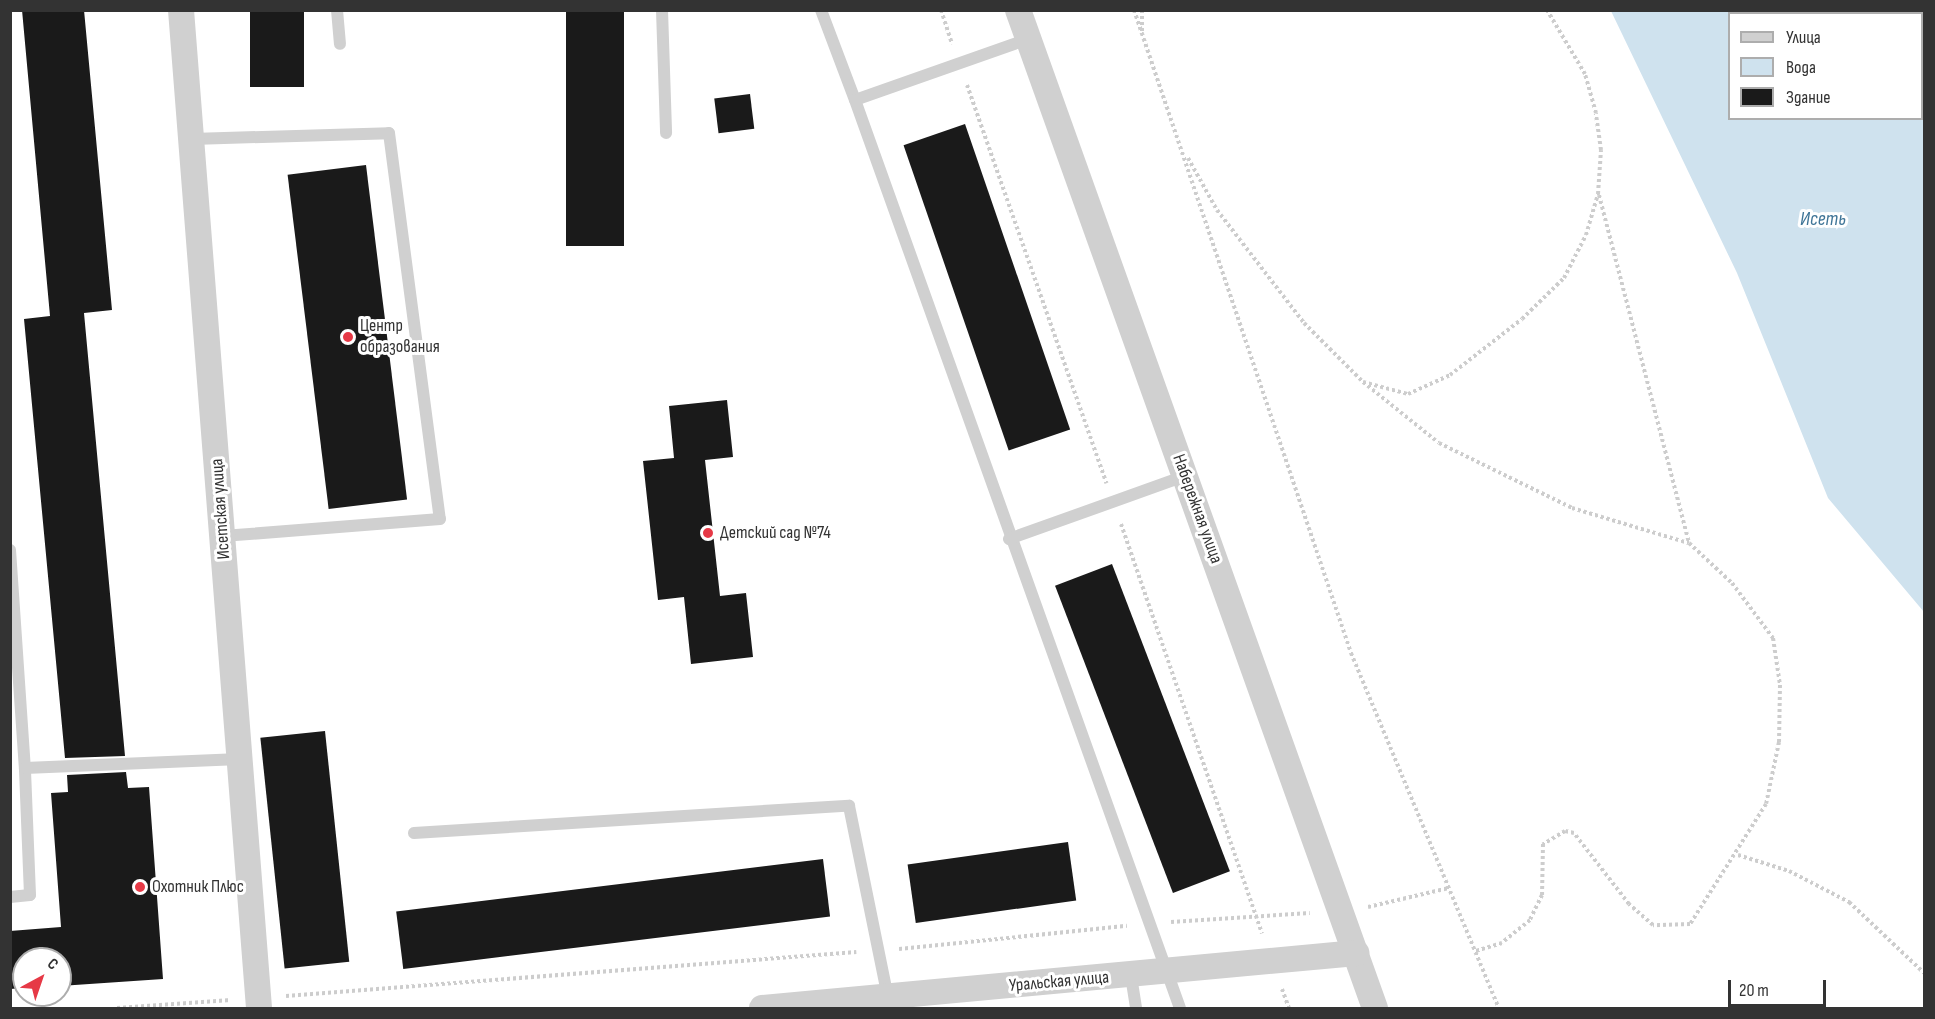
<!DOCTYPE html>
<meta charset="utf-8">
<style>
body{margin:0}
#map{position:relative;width:1935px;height:1019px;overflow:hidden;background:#fff;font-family:"Sofia Sans Condensed",sans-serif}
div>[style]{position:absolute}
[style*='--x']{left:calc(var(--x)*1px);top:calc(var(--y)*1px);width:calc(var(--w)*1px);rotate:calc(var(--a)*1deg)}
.water>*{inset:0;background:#cfe2ee}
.building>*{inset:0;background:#1a1a1a;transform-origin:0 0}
.path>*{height:4px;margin-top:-2px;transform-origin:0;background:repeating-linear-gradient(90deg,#cdcdcd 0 3px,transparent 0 6px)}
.service>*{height:12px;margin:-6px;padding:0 6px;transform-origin:6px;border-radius:6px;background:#d0d0d0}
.minor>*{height:26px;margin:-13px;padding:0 13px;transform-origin:13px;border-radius:13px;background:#d0d0d0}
.dots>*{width:16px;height:16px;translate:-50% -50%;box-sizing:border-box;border:3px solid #fff;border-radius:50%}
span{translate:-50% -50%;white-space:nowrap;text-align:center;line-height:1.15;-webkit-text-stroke:6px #fff;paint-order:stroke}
.poi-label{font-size:18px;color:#333}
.left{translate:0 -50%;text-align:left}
.street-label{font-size:18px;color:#333}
.water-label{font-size:20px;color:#3f7597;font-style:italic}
.frame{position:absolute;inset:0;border:12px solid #333;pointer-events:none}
.legend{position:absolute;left:1728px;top:12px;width:195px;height:108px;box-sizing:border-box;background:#fff;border:2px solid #adadad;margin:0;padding:8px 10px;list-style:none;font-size:18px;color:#333}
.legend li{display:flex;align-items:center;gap:12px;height:30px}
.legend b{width:30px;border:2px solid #adadad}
.north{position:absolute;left:12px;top:947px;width:60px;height:60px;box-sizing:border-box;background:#fff;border:2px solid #adadad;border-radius:50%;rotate:40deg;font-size:16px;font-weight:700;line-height:24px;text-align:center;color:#333}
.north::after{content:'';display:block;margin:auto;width:21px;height:27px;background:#e63946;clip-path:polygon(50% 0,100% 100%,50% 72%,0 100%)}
.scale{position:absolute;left:1728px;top:980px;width:98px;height:27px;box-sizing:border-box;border:3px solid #333;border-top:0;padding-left:8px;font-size:18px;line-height:21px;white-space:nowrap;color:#333;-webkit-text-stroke:4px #fff;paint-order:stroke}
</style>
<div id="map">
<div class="water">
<i style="clip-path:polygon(evenodd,1611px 11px,1924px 11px,1924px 612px,1828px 498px,1737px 273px,1611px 11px,1730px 14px,1922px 14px,1922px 118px,1730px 118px,1730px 14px)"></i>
</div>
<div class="building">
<i style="clip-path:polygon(22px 10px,84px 10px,112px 310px,84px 313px,125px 756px,65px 758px,24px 319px,50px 316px)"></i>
<i style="left:250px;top:10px;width:54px;height:77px"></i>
<i style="left:566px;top:10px;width:58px;height:236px"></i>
<i style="left:750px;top:94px;width:35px;height:36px;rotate:83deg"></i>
<i style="left:965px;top:124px;width:323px;height:65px;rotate:71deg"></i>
<i style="left:366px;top:165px;width:337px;height:79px;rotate:83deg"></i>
<i style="clip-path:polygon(727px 400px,733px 457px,705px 460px,720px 596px,746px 593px,753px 657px,691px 664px,684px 597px,658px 600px,643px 461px,674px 458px,669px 406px)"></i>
<i style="left:1112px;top:564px;width:329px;height:61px;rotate:69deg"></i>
<i style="left:325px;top:731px;width:232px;height:65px;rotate:84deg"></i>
<i style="clip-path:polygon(126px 772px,128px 788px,149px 787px,163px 979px,60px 986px,60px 959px,24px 959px,24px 988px,10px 989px,10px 931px,61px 927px,51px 793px,68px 792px,67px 775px)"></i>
<i style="left:1068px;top:842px;width:59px;height:162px;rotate:82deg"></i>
<i style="left:823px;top:859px;width:58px;height:430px;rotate:83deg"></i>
</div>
<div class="path">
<i style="--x:941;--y:10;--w:36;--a:72"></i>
<i style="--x:1134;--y:10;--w:679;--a:71.35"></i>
<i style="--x:1351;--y:653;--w:385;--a:67.4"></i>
<i style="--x:1142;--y:10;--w:21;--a:90"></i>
<i style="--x:967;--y:85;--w:422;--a:70.7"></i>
<i style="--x:1188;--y:158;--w:60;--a:60.9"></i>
<i style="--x:1217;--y:210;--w:143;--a:52.4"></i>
<i style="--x:1304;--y:323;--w:83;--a:45"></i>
<i style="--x:1363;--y:382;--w:47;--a:14.9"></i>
<i style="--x:1408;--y:394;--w:46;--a:-24.3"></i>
<i style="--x:1450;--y:375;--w:91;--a:-37.9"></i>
<i style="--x:1522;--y:319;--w:59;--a:-44.3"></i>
<i style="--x:1564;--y:278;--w:48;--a:-62.9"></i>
<i style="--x:1586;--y:235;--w:43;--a:-73.7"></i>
<i style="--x:1598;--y:194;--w:44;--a:-86.1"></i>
<i style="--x:1601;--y:150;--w:37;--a:-98"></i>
<i style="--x:1596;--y:113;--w:41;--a:-105.8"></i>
<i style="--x:1585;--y:74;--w:74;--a:-120.7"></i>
<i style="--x:1599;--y:195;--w:358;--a:75.5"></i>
<i style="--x:1363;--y:382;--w:97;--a:38.8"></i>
<i style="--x:1439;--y:443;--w:148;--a:26"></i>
<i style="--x:1572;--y:508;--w:122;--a:16.7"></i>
<i style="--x:1689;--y:543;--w:59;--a:42.9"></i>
<i style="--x:1732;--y:583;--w:69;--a:53.3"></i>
<i style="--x:1773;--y:638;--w:48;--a:81.5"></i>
<i style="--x:1780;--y:685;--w:57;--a:91"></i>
<i style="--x:1779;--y:742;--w:63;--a:101.8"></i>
<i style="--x:1766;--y:804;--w:142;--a:122.3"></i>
<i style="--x:1690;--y:924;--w:37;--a:178"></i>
<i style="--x:1653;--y:925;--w:32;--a:-139"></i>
<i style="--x:1629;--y:904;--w:90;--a:-127.8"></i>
<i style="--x:1574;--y:833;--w:9;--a:-167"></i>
<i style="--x:1565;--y:831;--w:26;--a:149"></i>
<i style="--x:1543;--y:844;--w:51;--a:91.1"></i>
<i style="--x:1542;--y:895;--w:28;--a:116"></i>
<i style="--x:1530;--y:920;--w:36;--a:141"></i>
<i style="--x:1502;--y:943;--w:28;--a:163"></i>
<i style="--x:1121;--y:524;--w:433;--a:71"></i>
<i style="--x:1738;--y:855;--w:53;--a:17.4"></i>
<i style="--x:1789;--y:871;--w:68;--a:27.3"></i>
<i style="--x:1849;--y:902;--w:103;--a:43.4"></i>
<i style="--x:1368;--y:907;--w:83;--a:-13.2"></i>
<i style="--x:1171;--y:922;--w:139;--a:-3.7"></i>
<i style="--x:899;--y:949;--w:229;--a:-5.8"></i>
<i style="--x:1282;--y:989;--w:20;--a:70"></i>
<i style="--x:286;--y:996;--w:572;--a:-4.41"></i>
<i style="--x:117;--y:1008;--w:114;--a:-4"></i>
</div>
<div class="service">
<i style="--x:337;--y:10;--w:34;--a:85"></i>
<i style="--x:662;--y:10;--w:123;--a:88.1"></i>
<i style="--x:821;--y:10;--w:96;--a:69.3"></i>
<i style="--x:1028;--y:39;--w:183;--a:160.6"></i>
<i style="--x:855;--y:100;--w:964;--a:70.31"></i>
<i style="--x:192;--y:139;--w:197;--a:-1.7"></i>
<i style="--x:389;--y:133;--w:389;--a:82.5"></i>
<i style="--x:440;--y:519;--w:218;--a:175.5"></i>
<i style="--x:1009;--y:539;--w:187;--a:-19.7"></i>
<i style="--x:10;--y:550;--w:219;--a:86.1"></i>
<i style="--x:414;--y:833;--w:436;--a:-3.6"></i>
<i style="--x:849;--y:806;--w:195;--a:78.5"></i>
<i style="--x:10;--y:897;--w:20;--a:-6"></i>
<i style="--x:30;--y:895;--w:127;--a:-92.3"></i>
<i style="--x:25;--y:768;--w:215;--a:-2.4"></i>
<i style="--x:1131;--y:976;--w:32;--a:81"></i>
</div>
<div class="minor">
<i style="--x:181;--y:10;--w:1001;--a:85.53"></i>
<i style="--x:1018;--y:10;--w:1060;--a:70.32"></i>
<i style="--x:762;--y:1008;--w:597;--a:-5.29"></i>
</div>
<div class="dots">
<i style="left:348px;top:337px;background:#e63946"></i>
<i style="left:708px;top:533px;background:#e63946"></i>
<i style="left:140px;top:887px;background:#e63946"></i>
</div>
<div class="poi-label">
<span class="left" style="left:360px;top:337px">Центр<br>образования</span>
<span class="left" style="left:720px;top:533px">Детский сад №74</span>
<span class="left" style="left:152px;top:887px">Охотник Плюс</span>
</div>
<div class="street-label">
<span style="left:221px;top:509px;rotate:-94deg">Исетская улица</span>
<span style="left:1197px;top:509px;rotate:70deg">Набережная улица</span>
<span style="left:1059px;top:982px;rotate:-5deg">Уральская улица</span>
</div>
<div class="water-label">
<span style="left:1823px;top:219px">Исеть</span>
</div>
<div class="frame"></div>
<ul class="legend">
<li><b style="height:8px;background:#d0d0d0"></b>Улица</li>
<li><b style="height:16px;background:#cfe2ee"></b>Вода</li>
<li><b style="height:16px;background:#1a1a1a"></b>Здание</li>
</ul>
<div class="north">С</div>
<div class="scale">20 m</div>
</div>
